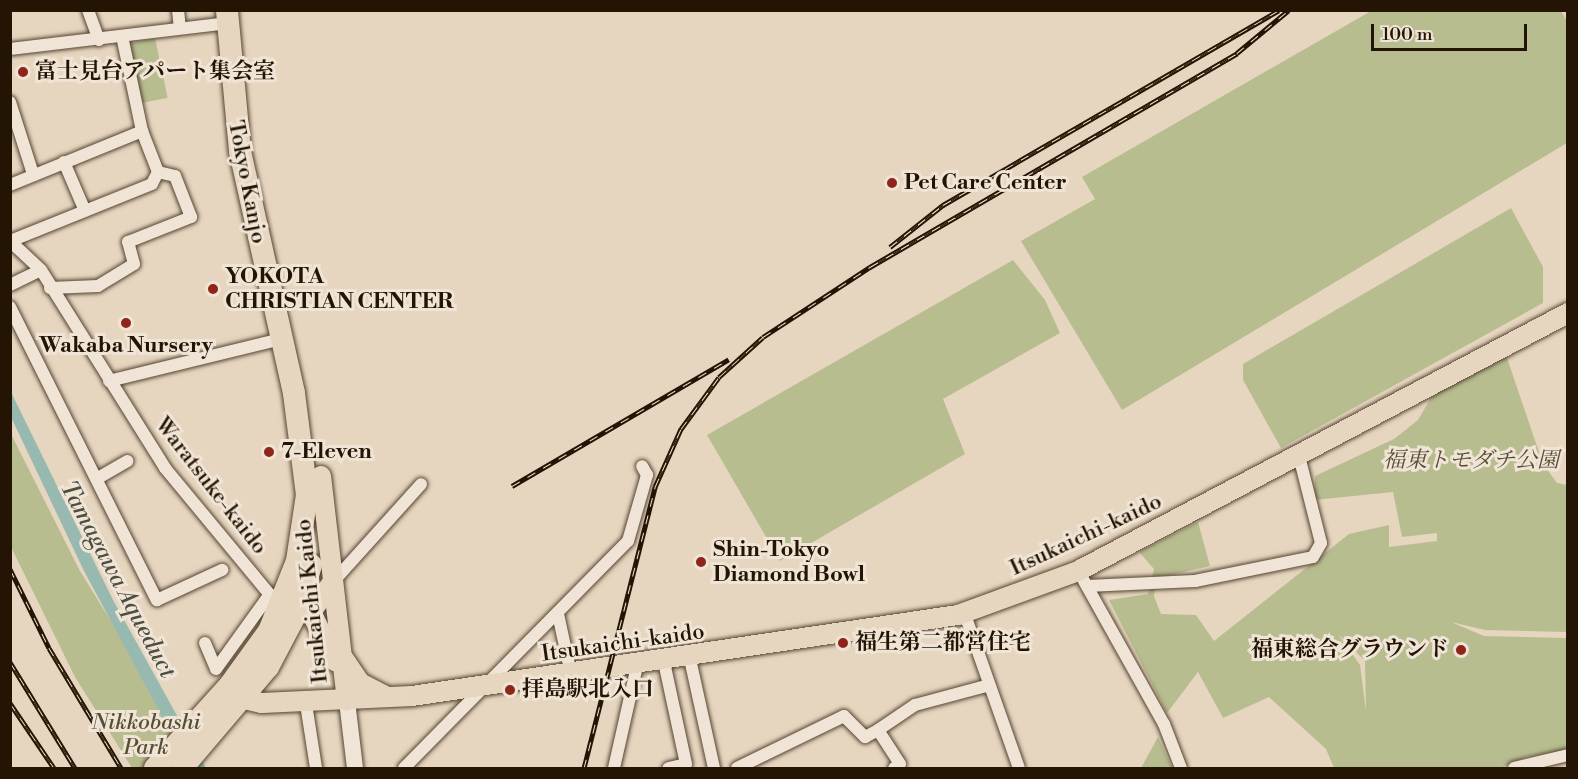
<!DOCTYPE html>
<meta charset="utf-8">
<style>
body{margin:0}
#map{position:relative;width:1578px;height:779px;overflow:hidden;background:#e7d6bf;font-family:"Libre Bodoni","Noto Serif JP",serif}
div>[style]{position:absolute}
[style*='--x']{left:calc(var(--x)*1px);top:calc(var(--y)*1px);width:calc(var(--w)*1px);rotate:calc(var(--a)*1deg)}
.green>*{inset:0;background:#b8bd90;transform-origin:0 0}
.water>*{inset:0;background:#97b9b0}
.roads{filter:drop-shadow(0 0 2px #544432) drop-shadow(0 0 2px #544432)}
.street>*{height:12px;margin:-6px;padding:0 6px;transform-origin:6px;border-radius:6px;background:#efe4d5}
.secondary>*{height:16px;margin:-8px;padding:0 8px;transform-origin:8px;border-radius:8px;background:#efe4d5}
.primary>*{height:20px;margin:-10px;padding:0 10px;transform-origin:10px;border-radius:10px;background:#e7d6bf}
.highway>*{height:22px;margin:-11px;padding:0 11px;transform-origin:11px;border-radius:11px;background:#e7d6bf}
.rail>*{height:5px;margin-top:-2.5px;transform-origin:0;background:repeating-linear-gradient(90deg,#efe4d5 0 9px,#231403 0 18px);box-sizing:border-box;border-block:2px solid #231403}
.dots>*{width:16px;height:16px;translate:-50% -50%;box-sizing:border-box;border:3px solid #efe4d5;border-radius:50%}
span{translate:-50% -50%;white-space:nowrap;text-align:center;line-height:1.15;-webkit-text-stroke:6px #efe4d5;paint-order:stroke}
.poi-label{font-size:22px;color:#231403;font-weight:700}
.left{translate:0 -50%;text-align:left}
.right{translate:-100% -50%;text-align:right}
.street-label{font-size:22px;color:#231403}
.park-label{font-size:22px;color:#574f34;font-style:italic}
.water-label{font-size:24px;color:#4c4e40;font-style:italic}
.frame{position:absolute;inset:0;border:12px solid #231403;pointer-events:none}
.scale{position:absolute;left:1371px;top:24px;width:156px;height:27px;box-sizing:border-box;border:3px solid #231403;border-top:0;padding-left:8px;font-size:18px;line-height:21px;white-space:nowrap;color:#231403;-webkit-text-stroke:4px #efe4d5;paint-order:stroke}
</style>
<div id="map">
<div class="green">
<i style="clip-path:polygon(1371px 11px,1561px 11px,1567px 21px,1567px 143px,1122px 410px,1021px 241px,1095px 199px,1082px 177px)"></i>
<i style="left:155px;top:38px;width:61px;height:26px;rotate:78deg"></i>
<i style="clip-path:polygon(1511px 208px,1543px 267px,1543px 303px,1281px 448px,1243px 380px,1243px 364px)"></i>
<i style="clip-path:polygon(1013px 260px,1045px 300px,1060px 333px,943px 399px,965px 454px,780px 561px,707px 435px)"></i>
<i style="clip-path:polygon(evenodd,1505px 352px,1543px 464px,1557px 483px,1567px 485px,1567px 632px,1485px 630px,1451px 622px,1484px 636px,1567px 638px,1567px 750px,1525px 757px,1501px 768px,1334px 768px,1326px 749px,1269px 697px,1223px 718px,1198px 672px,1167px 713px,1109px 600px,1148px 594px,1154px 569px,1139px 552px,1198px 522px,1210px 566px,1157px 578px,1154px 596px,1161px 614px,1196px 615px,1214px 641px,1349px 534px,1389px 525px,1389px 547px,1437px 541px,1437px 533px,1402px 537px,1393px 492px,1314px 500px,1315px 476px,1394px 439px,1418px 420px,1436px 389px,1505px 352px,1338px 634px,1365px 661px,1366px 711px,1360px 665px,1338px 634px)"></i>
<i style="clip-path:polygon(10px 432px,80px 571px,202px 768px,132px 768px,75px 677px,11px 547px)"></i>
<i style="clip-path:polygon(1158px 737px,1172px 768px,1141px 768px)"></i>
</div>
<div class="water">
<i style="clip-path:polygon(10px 390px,113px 600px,206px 768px,191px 768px,186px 761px,84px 571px,11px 417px)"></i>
</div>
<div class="roads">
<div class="street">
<i style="--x:88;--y:10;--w:32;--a:70"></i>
<i style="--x:178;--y:10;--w:18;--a:84"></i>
<i style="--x:10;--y:49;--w:220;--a:-6.8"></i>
<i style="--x:10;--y:102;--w:76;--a:72.3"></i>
<i style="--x:64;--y:162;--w:53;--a:66.8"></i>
<i style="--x:158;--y:172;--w:13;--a:117"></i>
<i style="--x:152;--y:184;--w:153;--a:158.1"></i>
<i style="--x:10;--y:241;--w:42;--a:43.1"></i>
<i style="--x:41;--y:270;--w:234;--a:57.9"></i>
<i style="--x:165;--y:468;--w:180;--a:50.4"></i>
<i style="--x:10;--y:185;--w:143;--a:-22.2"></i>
<i style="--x:10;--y:285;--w:34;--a:-26"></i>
<i style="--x:50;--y:288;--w:48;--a:-2.4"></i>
<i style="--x:98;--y:286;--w:42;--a:-31.4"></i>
<i style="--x:134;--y:264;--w:23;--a:-105"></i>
<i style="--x:128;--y:242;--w:68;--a:-21.6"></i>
<i style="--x:191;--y:217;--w:44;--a:-111.3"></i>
<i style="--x:175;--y:176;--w:17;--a:-167"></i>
<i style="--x:158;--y:172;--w:44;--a:-111.3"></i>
<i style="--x:142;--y:131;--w:97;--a:-101.9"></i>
<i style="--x:10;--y:307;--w:328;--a:63.4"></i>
<i style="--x:157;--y:600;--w:72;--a:-24.8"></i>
<i style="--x:109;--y:381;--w:177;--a:-13.7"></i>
<i style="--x:98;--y:478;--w:34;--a:-30"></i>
<i style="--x:1084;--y:581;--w:164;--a:60.8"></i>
<i style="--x:1164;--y:724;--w:47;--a:68.9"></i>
<i style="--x:332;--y:583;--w:133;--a:-48"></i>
<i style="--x:1087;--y:586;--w:108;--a:-2.7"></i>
<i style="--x:1195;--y:581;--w:120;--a:-11.5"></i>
<i style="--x:1313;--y:557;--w:16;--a:-60"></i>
<i style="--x:1321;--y:543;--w:90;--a:-104.2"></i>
<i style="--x:964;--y:612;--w:165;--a:70.6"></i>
<i style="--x:558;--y:614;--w:61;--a:77.8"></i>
<i style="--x:205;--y:643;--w:28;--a:67"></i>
<i style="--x:216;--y:669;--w:92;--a:-54.2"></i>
<i style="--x:690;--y:659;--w:112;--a:77.6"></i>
<i style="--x:664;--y:662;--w:104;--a:77.8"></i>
<i style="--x:686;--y:764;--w:18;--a:167"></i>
<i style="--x:306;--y:704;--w:65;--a:81.1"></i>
<i style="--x:878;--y:730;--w:45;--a:-34"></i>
<i style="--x:915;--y:705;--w:73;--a:-15"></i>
<i style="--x:404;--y:768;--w:319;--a:-45.4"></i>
<i style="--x:628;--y:541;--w:69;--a:-73.9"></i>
<i style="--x:647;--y:475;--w:10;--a:-119"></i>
<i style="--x:614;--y:768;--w:105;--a:-77.3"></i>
<i style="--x:737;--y:768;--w:119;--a:-25.9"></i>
<i style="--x:844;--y:716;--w:30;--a:45"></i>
<i style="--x:865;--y:737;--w:15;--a:-28"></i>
<i style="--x:878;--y:730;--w:40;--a:57.1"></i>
<i style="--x:900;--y:764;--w:7;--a:146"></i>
<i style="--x:1514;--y:768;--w:56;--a:-13.5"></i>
</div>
<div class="secondary">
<i style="--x:347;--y:701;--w:67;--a:83.2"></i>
</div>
<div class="primary">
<i style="--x:321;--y:476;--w:226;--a:83.4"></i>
<i style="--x:332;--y:583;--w:36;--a:126"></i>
<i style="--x:311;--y:612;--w:55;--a:63.9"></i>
<i style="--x:344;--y:659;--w:29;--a:56"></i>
<i style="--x:360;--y:683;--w:31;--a:27"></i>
<i style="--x:232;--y:687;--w:17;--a:45"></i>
<i style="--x:244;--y:699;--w:18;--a:13"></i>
<i style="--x:262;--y:703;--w:150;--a:-2.7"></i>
<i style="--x:412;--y:696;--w:552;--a:-8.44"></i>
<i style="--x:958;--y:615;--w:128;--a:-20.1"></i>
<i style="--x:1078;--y:571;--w:554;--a:-27.77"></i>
</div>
<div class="highway">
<i style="--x:155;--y:768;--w:112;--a:-47.9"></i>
<i style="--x:230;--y:685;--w:67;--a:-54.2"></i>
<i style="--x:269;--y:631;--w:75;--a:-68.2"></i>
<i style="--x:297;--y:561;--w:67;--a:-81.4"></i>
<i style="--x:307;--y:495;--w:103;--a:-97.3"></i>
<i style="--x:294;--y:393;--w:248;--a:-102.6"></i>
<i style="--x:240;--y:151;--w:142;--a:-95.3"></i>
<i style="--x:182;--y:768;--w:133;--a:-49.6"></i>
<i style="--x:268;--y:667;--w:64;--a:-62.2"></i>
<i style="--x:298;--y:610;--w:47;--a:-73.9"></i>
</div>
</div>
<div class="rail">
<i style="--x:890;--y:247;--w:68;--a:-38.4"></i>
<i style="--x:943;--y:205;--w:388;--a:-30.1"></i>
<i style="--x:512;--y:486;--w:251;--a:-30.3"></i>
<i style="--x:10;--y:569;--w:88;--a:63.7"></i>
<i style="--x:49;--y:648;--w:140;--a:59"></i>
<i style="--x:10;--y:662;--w:124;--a:58.5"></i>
<i style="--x:10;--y:703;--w:78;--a:55.9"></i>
<i style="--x:584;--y:768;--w:290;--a:-75.8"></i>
<i style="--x:655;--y:487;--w:64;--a:-65.9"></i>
<i style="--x:681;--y:429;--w:64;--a:-53.8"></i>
<i style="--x:719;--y:377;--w:59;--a:-42.3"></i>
<i style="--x:763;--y:337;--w:128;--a:-33.2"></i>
<i style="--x:870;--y:267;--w:425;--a:-30.2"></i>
<i style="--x:1237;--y:53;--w:67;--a:-39.6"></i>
</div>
<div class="dots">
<i style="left:23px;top:72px;background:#8f2418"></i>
<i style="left:892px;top:183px;background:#8f2418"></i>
<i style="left:213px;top:289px;background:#8f2418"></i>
<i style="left:126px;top:323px;background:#8f2418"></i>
<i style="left:269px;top:452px;background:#8f2418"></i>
<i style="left:701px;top:562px;background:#8f2418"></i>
<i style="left:843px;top:643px;background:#8f2418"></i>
<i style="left:1461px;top:650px;background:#8f2418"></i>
<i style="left:510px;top:690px;background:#8f2418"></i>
</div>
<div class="poi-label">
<span class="left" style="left:35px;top:72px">富士見台アパート集会室</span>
<span class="left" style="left:904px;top:183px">Pet Care Center</span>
<span class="left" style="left:225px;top:289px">YOKOTA<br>CHRISTIAN CENTER</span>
<span style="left:126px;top:346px">Wakaba Nursery</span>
<span class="left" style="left:281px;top:452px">7-Eleven</span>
<span class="left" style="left:713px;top:562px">Shin-Tokyo<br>Diamond Bowl</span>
<span class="left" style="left:855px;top:643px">福生第二都営住宅</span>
<span class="right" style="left:1449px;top:650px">福東総合グラウンド</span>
<span class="left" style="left:522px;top:690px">拝島駅北入口</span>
</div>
<div class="street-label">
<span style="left:247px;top:182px;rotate:79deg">Tokyo Kanjo</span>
<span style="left:211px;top:486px;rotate:52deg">Waratsuke-kaido</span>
<span style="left:1086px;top:535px;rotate:-25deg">Itsukaichi-kaido</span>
<span style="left:312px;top:601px;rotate:-96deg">Itsukaichi Kaido</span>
<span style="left:623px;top:643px;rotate:-8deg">Itsukaichi-kaido</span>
</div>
<div class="park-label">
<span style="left:1471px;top:461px">福東トモダチ公園</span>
<span style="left:146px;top:735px">Nikkobashi<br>Park</span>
</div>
<div class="water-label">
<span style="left:117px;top:580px;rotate:62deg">Tamagawa Aqueduct</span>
</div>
<div class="frame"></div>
<div class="scale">100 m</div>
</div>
